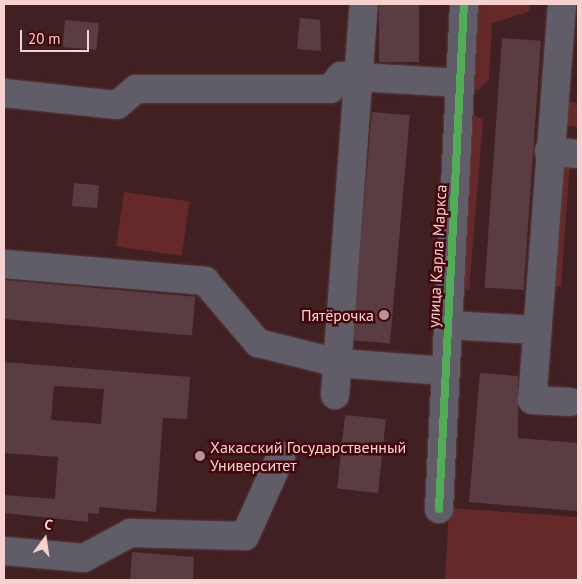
<!DOCTYPE html>
<meta charset="utf-8">
<style>
body{margin:0}
#map{position:relative;width:582px;height:584px;overflow:hidden;background:#412023;font-family:"PT Sans",sans-serif}
div>[style]{position:absolute}
[style*='--x']{left:calc(var(--x)*1px);top:calc(var(--y)*1px);width:calc(var(--w)*1px);rotate:calc(var(--a)*1deg)}
.green>*{inset:0;background:#65292a;transform-origin:0 0}
.building>*{inset:0;background:#5a3d42;transform-origin:0 0}
.roads{filter:drop-shadow(0 0 1px #5c3f41) drop-shadow(0 0 1px #5c3f41)}
.minor>*{height:28px;margin:-14px;padding:0 14px;transform-origin:14px;border-radius:14px;background:#605d69}
.cycleway>*{height:8px;margin:-4px;padding:0 4px;transform-origin:4px;border-radius:4px;background:#51ab58}
.dots>*{width:14px;height:14px;translate:-50% -50%;box-sizing:border-box;border:2px solid #42070d;border-radius:50%}
span{translate:-50% -50%;white-space:nowrap;text-align:center;line-height:1.15;-webkit-text-stroke:5px #42070d;paint-order:stroke}
.street-label{font-size:16px;color:#f7d1cf}
.poi-label{font-size:16px;color:#f7d1cf}
.right{translate:-100% -50%;text-align:right}
.left{translate:0 -50%;text-align:left}
.frame{position:absolute;inset:0;border:5px solid #f7d1cf;pointer-events:none}
.north{position:absolute;left:20px;top:514px;width:50px;height:50px;-webkit-text-stroke:4px #42070d;paint-order:stroke;rotate:14deg;font-size:14px;font-weight:700;line-height:20px;text-align:center;color:#f7d1cf}
.north::after{content:'';display:block;margin:auto;width:18px;height:22px;background:#f7d1cf;clip-path:polygon(50% 0,100% 100%,50% 72%,0 100%)}
.scale{position:absolute;left:20px;top:30px;width:69px;height:22px;box-sizing:border-box;border:2px solid #f7d1cf;border-top:0;padding-left:6px;font-size:15px;line-height:18px;white-space:nowrap;color:#f7d1cf;-webkit-text-stroke:4px #42070d;paint-order:stroke}
</style>
<div id="map">
<div class="green">
<i style="clip-path:polygon(469px 4px,531px 4px,528px 12px,492px 23px,489px 79px,478px 91px,466px 84px)"></i>
<i style="clip-path:polygon(561px 100px,578px 103px,578px 127px,560px 125px)"></i>
<i style="clip-path:polygon(471px 113px,483px 120px,469px 290px,461px 286px)"></i>
<i style="left:570px;top:159px;width:128px;height:13px;rotate:94deg"></i>
<i style="left:124px;top:192px;width:66px;height:55px;rotate:8deg"></i>
<i style="clip-path:polygon(449px 508px,578px 517px,578px 580px,445px 580px)"></i>
</div>
<div class="building">
<i style="left:379px;top:4px;width:40px;height:58px"></i>
<i style="clip-path:polygon(300px 18px,320px 20px,321px 51px,297px 49px)"></i>
<i style="left:65px;top:20px;width:34px;height:27px;rotate:5deg"></i>
<i style="left:502px;top:38px;width:39px;height:250px;rotate:4deg"></i>
<i style="left:372px;top:112px;width:38px;height:229px;rotate:5deg"></i>
<i style="left:74px;top:183px;width:25px;height:23px;rotate:5deg"></i>
<i style="left:4px;top:280px;width:192px;height:39px;rotate:5deg"></i>
<i style="clip-path:polygon(evenodd,4px 362px,190px 377px,187px 419px,163px 418px,156px 512px,99px 507px,99px 514px,88px 513px,88px 522px,4px 513px,4px 495px,55px 499px,58px 457px,4px 453px,4px 362px,54px 386px,104px 389px,101px 424px,51px 420px,54px 386px)"></i>
<i style="clip-path:polygon(480px 373px,518px 376px,518px 438px,578px 443px,578px 511px,469px 502px)"></i>
<i style="left:345px;top:415px;width:41px;height:74px;rotate:6deg"></i>
<i style="clip-path:polygon(132px 552px,194px 557px,193px 580px,130px 580px)"></i>
</div>
<div class="roads">
<div class="minor">
<i style="--x:562;--y:4;--w:397;--a:94.3"></i>
<i style="--x:532;--y:400;--w:38;--a:3"></i>
<i style="--x:4;--y:93;--w:114;--a:6.1"></i>
<i style="--x:117;--y:105;--w:25;--a:-40"></i>
<i style="--x:136;--y:89;--w:194;--a:0"></i>
<i style="--x:330;--y:89;--w:17;--a:-50"></i>
<i style="--x:341;--y:76;--w:119;--a:3.4"></i>
<i style="--x:549;--y:151;--w:29;--a:6"></i>
<i style="--x:4;--y:264;--w:202;--a:4.8"></i>
<i style="--x:205;--y:281;--w:82;--a:49.5"></i>
<i style="--x:258;--y:343;--w:82;--a:14"></i>
<i style="--x:338;--y:363;--w:107;--a:4.3"></i>
<i style="--x:448;--y:325;--w:88;--a:3.3"></i>
<i style="--x:335;--y:395;--w:392;--a:-85.8"></i>
<i style="--x:439;--y:509;--w:506;--a:-87.17"></i>
<i style="--x:4;--y:551;--w:80;--a:5"></i>
<i style="--x:84;--y:558;--w:52;--a:-28.5"></i>
<i style="--x:130;--y:533;--w:115;--a:1.5"></i>
<i style="--x:245;--y:536;--w:88;--a:-65.8"></i>
</div>
</div>
<div class="cycleway">
<i style="--x:439;--y:509;--w:506;--a:-87.17"></i>
</div>
<div class="dots">
<i style="left:384px;top:315px;background:#b79393"></i>
<i style="left:200px;top:456px;background:#b79393"></i>
</div>
<div class="street-label">
<span style="left:437px;top:256px;rotate:-87deg">улица Карла Маркса</span>
</div>
<div class="poi-label">
<span class="right" style="left:374px;top:315px">Пятёрочка</span>
<span class="left" style="left:210px;top:456px">Хакасский Государственный<br>Университет</span>
</div>
<div class="frame"></div>
<div class="north">С</div>
<div class="scale">20 m</div>
</div>
